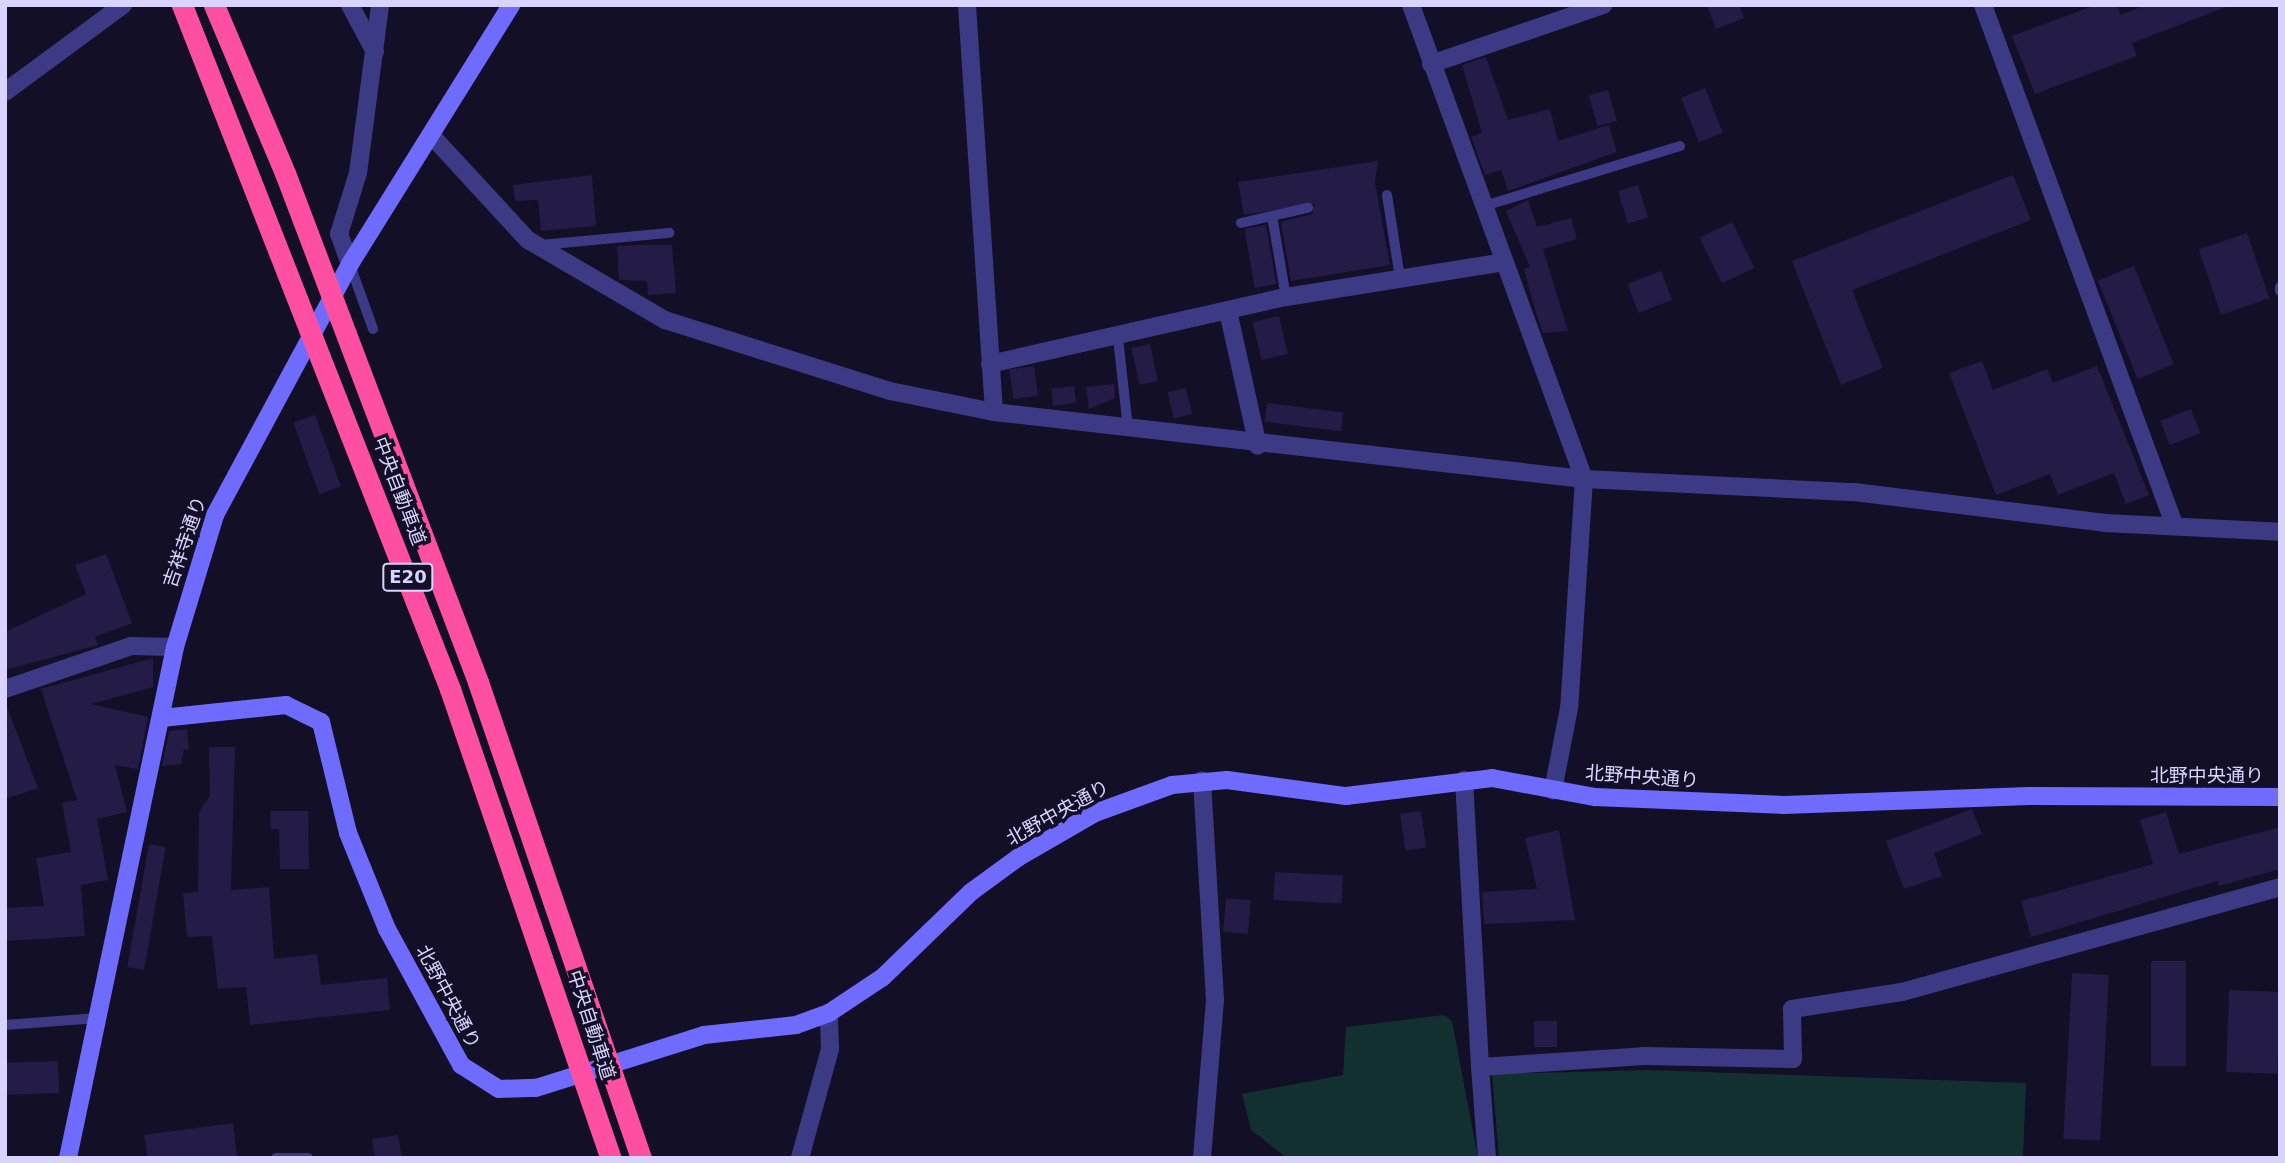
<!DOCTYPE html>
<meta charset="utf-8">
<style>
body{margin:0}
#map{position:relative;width:2285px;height:1163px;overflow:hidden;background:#130f26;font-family:"DejaVu Sans","Noto Sans JP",sans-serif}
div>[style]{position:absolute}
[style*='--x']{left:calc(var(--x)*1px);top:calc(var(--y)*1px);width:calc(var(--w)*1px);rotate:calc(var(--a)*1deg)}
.green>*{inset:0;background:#12302f}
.building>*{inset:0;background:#241b47;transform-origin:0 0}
.lane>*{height:10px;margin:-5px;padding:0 5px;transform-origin:5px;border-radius:5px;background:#3d3a85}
.street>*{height:18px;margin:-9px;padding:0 9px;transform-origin:9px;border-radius:9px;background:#3d3a85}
.secondary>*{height:18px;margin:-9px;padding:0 9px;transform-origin:9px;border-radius:9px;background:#6f6bff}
.highway-bridge>*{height:21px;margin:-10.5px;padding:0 10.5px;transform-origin:10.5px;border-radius:10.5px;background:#ff4fa3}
span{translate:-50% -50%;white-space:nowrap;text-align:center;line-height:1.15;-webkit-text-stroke:7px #130f26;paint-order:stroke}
.shield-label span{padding:2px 5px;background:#130f26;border:2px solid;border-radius:5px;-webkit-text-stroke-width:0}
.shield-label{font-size:18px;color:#d9d4ff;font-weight:700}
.street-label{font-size:19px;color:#d9d4ff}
.frame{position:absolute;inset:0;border:7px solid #d9d4ff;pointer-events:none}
</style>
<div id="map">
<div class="green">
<i style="clip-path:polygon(1444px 1015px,1452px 1021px,1478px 1158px,1287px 1158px,1251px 1130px,1242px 1094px,1343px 1075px,1346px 1027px)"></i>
<i style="clip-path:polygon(1646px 1070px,2026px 1083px,2023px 1158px,1499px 1158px,1492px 1074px)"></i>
</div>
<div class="building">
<i style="clip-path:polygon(1707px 5px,1739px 5px,1744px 18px,1716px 29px)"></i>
<i style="clip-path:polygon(2096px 5px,2117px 5px,2121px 15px,2146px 5px,2226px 7px,2132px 43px,2137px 56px,2035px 94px,2012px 36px)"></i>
<i style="clip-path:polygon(1486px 57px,1508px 120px,1550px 109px,1558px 141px,1609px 125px,1617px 152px,1508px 191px,1501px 170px,1485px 175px,1471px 137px,1482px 133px,1462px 65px)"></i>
<i style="left:1705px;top:88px;width:48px;height:26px;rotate:68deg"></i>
<i style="left:1608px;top:90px;width:32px;height:20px;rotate:74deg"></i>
<i style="clip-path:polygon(1378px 161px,1375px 183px,1390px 265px,1291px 281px,1281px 222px,1312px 214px,1314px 204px,1244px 215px,1238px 182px)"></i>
<i style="clip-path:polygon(592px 175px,596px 226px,541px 231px,538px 200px,515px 201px,513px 185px)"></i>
<i style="clip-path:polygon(2013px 175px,2031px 220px,1852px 290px,1883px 368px,1841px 385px,1792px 261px)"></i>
<i style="left:1638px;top:185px;width:34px;height:21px;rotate:73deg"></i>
<i style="clip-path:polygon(1528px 200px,1537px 227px,1571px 218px,1577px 239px,1543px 249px,1568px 331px,1543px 333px,1533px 303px,1524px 269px,1530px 267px,1506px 211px)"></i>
<i style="left:1732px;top:222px;width:51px;height:36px;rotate:64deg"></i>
<i style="left:1266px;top:225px;width:60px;height:22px;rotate:80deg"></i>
<i style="left:2247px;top:233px;width:69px;height:51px;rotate:71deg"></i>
<i style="clip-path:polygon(639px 245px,672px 245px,676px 293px,648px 295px,647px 281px,619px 280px,617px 246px)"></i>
<i style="left:2134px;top:266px;width:106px;height:39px;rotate:68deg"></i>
<i style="left:1661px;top:271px;width:31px;height:36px;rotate:69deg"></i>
<i style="left:1279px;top:316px;width:39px;height:27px;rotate:77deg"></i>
<i style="left:1150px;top:344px;width:38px;height:19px;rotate:78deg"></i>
<i style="clip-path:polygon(1982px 361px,1993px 390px,2047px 369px,2053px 383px,2097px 366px,2149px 495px,2126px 504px,2114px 473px,2058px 495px,2050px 474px,1996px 495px,1949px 373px)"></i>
<i style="left:1034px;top:366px;width:30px;height:25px;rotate:82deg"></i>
<i style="clip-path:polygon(1114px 384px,1115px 398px,1089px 409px,1086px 387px)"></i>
<i style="left:1074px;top:386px;width:17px;height:23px;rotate:83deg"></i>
<i style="left:1186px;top:388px;width:27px;height:19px;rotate:77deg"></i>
<i style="left:1267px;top:403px;width:77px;height:19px;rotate:7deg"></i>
<i style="left:2191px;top:409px;width:26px;height:33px;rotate:69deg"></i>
<i style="left:315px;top:415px;width:76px;height:23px;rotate:70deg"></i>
<i style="clip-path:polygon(106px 554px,132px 623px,95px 637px,98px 645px,5px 670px,5px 632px,86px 594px,75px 565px)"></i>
<i style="clip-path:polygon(153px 658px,153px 687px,91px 704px,148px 717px,138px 769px,115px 765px,127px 812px,97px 819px,108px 880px,81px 885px,85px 936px,5px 941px,5px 908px,44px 906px,36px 858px,71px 852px,62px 803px,77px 800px,41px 689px)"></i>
<i style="clip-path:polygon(5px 702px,38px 788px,5px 799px)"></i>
<i style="clip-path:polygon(187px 729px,189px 750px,184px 749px,181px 764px,162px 766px,169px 731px)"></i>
<i style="clip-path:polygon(209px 747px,235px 747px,231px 890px,269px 887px,274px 959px,317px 954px,321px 985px,387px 978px,390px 1010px,250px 1025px,246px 987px,218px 989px,212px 936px,187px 937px,183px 893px,198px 892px,199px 812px,210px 796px)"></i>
<i style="clip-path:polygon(1972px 809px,1982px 834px,1934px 853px,1942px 876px,1904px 889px,1886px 841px)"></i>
<i style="clip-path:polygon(270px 811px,308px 811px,309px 869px,280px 869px,279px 829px,271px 829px)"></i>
<i style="left:1421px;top:811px;width:37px;height:21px;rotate:82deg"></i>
<i style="clip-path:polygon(2166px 812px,2179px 854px,2280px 827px,2280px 869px,2219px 886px,2217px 881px,2031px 937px,2021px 901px,2153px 864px,2140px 820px)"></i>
<i style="clip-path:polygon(1559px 830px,1575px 920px,1484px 924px,1482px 892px,1537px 889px,1525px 838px)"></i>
<i style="left:149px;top:844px;width:17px;height:125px;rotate:10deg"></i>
<i style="left:1275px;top:872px;width:68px;height:28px;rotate:3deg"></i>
<i style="left:1226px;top:898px;width:25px;height:34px;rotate:5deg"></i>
<i style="left:2151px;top:961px;width:35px;height:105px"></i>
<i style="left:2072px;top:973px;width:37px;height:166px;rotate:3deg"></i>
<i style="left:2229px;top:990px;width:51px;height:82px;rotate:2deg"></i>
<i style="left:1534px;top:1021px;width:23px;height:26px"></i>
<i style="left:58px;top:1061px;width:32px;height:53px;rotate:88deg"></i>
<i style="clip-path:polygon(233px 1123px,237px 1156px,148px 1158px,144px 1135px)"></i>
<i style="clip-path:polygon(398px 1135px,402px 1158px,375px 1158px,372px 1139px)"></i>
</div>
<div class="lane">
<i style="--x:1387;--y:195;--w:84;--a:81.1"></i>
<i style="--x:1484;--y:206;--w:205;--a:-17"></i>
<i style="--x:1241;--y:223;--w:32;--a:-13"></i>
<i style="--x:541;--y:245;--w:129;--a:-5.4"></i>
<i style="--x:350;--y:265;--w:68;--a:70.2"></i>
<i style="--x:2280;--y:287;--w:4;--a:90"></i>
<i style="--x:1286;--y:297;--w:82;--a:-99.8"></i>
<i style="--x:1272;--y:216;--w:37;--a:-13"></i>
<i style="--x:1118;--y:338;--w:92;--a:83.7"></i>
<i style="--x:5;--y:1025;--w:93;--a:-4.3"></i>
<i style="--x:276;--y:1158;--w:32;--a:0"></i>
</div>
<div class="street">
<i style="--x:350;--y:5;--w:53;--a:62"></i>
<i style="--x:1411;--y:5;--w:505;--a:69.95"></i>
<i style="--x:1584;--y:479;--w:270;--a:2.8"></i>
<i style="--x:1854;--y:492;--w:253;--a:7"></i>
<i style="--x:2105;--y:523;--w:175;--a:2.9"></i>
<i style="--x:1983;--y:5;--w:553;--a:69.8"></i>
<i style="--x:1431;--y:64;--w:182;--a:-18.9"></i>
<i style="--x:5;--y:92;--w:147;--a:-36.4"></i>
<i style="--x:431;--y:135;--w:143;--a:47.3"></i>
<i style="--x:528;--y:240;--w:159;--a:30.3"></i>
<i style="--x:665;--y:320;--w:236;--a:17.5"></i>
<i style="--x:890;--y:391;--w:106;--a:11.4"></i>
<i style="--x:994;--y:412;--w:408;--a:-93.8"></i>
<i style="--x:350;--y:264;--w:32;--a:-110"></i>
<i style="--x:339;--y:234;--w:64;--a:-72.7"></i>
<i style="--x:358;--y:173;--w:169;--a:-82.5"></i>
<i style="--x:1228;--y:311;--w:138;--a:77.5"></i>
<i style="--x:990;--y:364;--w:303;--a:-12.8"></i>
<i style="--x:1286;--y:297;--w:221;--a:-9.1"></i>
<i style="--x:994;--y:412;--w:594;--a:6.48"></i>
<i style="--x:1584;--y:479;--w:229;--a:93.7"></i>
<i style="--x:1569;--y:708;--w:84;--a:101"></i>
<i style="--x:5;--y:689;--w:133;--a:-18.8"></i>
<i style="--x:131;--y:646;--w:44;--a:1.3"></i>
<i style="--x:1464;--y:780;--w:287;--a:86.8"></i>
<i style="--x:1480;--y:1067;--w:164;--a:-3.8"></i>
<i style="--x:1644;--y:1056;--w:149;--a:1.2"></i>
<i style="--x:1793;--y:1059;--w:50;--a:-91.1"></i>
<i style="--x:1792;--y:1009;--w:111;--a:-8.8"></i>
<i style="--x:1902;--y:992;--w:392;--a:-15.5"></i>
<i style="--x:1480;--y:1067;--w:91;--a:85.6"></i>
<i style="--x:800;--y:1158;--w:113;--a:-74.6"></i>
<i style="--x:830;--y:1049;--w:36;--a:-92"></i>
<i style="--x:1202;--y:1158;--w:159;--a:-85.3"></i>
<i style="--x:1215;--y:1000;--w:220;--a:-93.4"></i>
</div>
<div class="secondary">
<i style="--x:162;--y:718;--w:125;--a:-6"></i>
<i style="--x:286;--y:705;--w:39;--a:26"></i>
<i style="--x:321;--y:722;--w:114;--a:76.3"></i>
<i style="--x:348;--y:833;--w:104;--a:67.9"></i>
<i style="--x:387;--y:929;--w:155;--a:61.4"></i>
<i style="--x:461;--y:1065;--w:45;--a:32.3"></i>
<i style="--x:499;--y:1089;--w:37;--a:-2"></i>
<i style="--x:536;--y:1088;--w:176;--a:-17.5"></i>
<i style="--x:704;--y:1035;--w:93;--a:-6.2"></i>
<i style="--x:796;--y:1025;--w:35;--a:-20"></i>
<i style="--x:829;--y:1013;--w:65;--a:-33.7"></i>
<i style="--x:883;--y:977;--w:122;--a:-44"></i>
<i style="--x:971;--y:892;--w:59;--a:-36.1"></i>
<i style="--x:1019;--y:857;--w:88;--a:-30.1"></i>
<i style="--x:1095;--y:813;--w:82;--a:-20"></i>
<i style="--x:1172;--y:785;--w:55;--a:-5.2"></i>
<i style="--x:1227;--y:780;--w:120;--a:7.7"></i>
<i style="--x:1346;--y:796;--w:147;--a:-7"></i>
<i style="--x:1492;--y:778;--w:105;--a:10.5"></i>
<i style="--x:1595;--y:797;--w:189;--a:2.4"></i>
<i style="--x:1784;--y:805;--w:245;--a:-2.1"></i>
<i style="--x:2029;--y:796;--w:251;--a:0.2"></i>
<i style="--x:68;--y:1158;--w:522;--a:-78.17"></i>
<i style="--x:175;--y:647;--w:138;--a:-73.1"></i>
<i style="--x:215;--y:515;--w:285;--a:-61.7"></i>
<i style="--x:350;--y:264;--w:305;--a:-58.1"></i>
</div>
<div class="highway-bridge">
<i style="--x:182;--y:5;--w:735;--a:68.6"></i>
<i style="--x:450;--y:689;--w:496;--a:71.1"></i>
<i style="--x:214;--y:5;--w:182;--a:67.1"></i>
<i style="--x:285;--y:173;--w:544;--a:69.23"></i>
<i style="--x:478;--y:682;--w:503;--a:71.1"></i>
</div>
<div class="shield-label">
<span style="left:408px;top:577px">E20</span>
</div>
<div class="street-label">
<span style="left:399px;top:491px;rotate:69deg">中央自動車道</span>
<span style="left:185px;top:542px;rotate:-71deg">吉祥寺通り</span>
<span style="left:2207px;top:776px">北野中央通り</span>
<span style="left:1642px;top:777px;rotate:4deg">北野中央通り</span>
<span style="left:1058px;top:813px;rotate:-29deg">北野中央通り</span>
<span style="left:448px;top:997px;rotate:62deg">北野中央通り</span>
<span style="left:591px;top:1025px;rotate:72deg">中央自動車道</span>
</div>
<div class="frame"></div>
</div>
